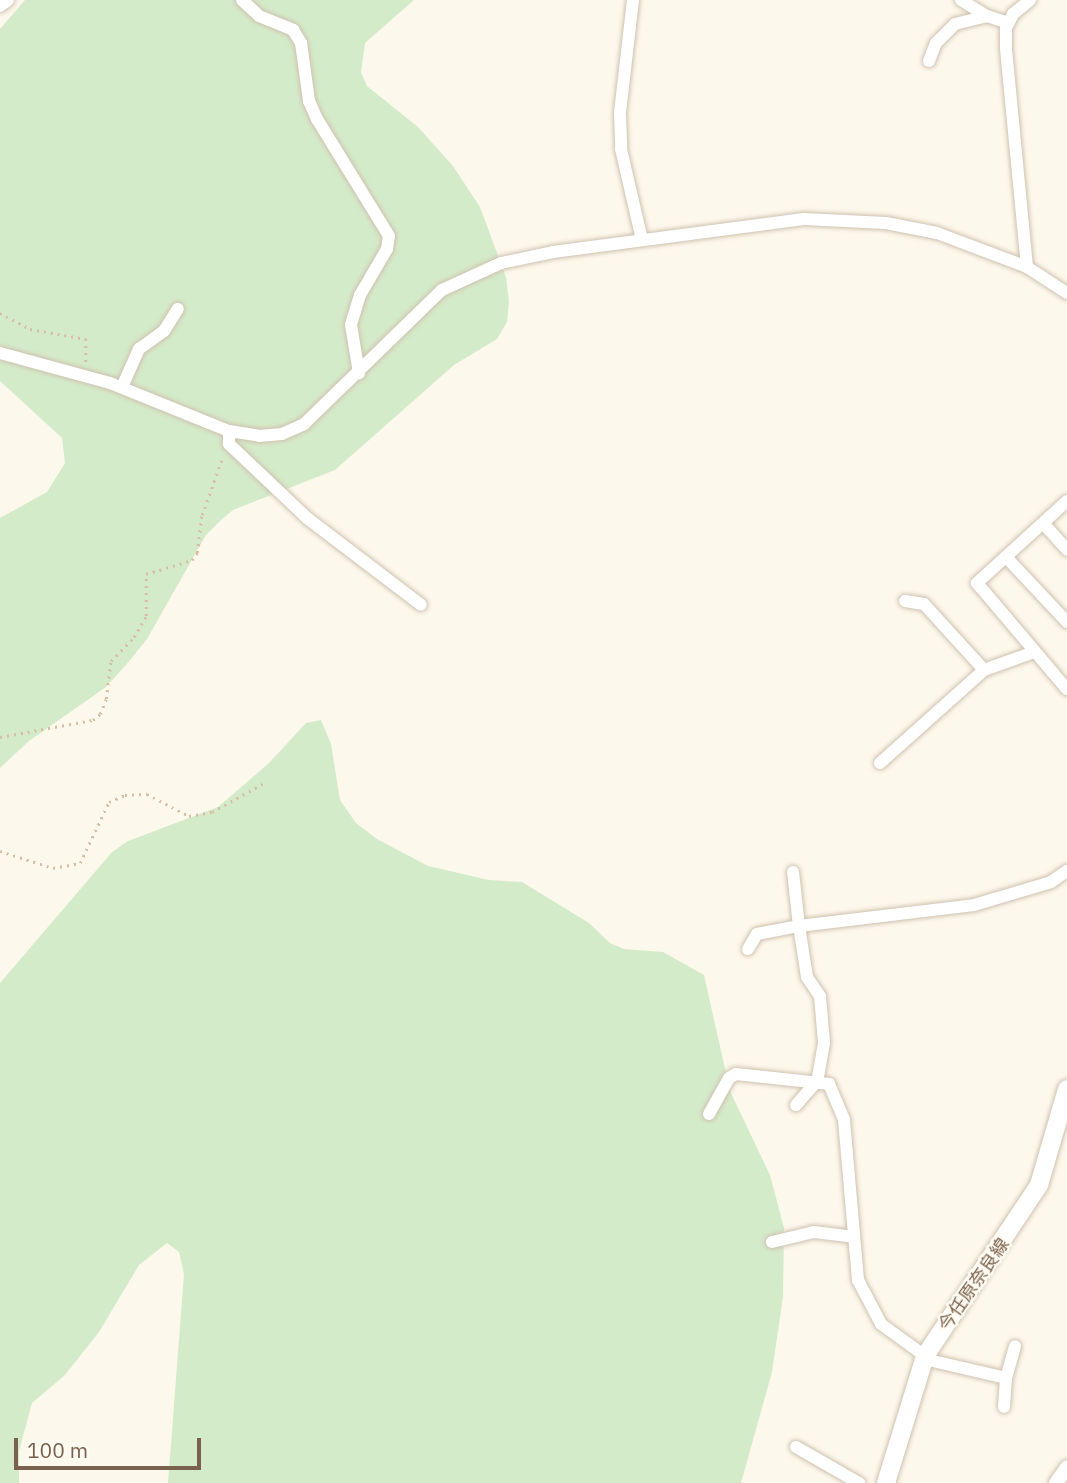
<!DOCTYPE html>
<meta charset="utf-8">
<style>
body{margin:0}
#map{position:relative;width:1067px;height:1483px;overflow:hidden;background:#fdf8ec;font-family:"IBM Plex Sans","Noto Sans JP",sans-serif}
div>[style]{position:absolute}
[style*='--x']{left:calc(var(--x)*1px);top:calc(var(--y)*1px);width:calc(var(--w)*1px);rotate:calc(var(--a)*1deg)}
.green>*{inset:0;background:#d4ebc9}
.path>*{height:2.5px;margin-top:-1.25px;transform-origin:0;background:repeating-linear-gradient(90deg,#d8bda5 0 2px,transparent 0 7px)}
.roads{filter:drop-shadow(0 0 2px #d0c1b0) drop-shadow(0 0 2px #d0c1b0)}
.minor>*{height:12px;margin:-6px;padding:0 6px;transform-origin:6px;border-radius:6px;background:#fff}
.tertiary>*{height:14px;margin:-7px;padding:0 7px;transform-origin:7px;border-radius:7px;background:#fff}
.secondary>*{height:18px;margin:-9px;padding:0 9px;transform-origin:9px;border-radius:9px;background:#fff}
span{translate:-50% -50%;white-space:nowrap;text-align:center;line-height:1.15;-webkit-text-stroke:5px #fffbf2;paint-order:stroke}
.street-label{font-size:18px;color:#79614d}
.scale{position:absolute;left:14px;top:1438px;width:187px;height:32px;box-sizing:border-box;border:4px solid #79614d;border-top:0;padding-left:9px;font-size:21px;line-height:24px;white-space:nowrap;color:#79614d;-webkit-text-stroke:5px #fffbf2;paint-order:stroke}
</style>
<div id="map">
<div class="green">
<i style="clip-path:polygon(25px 0,414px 0,365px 43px,361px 72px,367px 86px,418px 127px,453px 166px,480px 207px,506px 277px,509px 302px,507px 322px,497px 339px,454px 365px,335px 470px,233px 510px,220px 521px,206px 535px,147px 639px,126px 665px,106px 687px,29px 741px,0 768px,0 518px,47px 492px,65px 463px,62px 438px,0 381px,0 29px)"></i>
<i style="clip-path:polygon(321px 720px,331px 744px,340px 800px,356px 823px,377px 839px,428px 866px,489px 880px,522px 882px,589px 923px,610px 943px,624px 949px,663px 952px,704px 975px,730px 1091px,770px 1175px,784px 1228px,783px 1297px,772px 1372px,741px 1483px,168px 1483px,184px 1274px,179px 1252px,167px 1243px,139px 1265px,99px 1332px,65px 1375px,32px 1403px,19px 1451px,19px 1483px,0 1483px,0 983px,112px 852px,128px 841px,218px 807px,269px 763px,306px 723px)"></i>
</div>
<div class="path">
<i style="--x:0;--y:313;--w:34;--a:28"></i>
<i style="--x:30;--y:329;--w:57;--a:10.1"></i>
<i style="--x:86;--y:339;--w:24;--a:90"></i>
<i style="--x:0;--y:737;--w:95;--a:-10.4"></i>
<i style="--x:93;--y:720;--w:9;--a:-41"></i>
<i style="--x:100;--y:714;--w:16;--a:-68"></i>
<i style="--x:106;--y:699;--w:38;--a:-83"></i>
<i style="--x:111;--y:661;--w:33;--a:-46"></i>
<i style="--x:134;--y:637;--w:24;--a:-60"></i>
<i style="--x:146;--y:616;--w:42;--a:-90"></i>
<i style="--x:146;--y:574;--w:48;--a:-16.9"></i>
<i style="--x:192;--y:560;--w:9;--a:-54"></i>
<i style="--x:197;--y:553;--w:38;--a:-83"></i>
<i style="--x:202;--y:515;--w:63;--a:-70.4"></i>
<i style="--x:0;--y:851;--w:56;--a:17.8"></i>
<i style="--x:53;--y:868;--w:27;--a:-10"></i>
<i style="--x:80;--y:863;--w:68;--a:-64.6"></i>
<i style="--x:109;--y:802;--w:17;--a:-24"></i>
<i style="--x:125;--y:795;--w:22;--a:-3"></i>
<i style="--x:147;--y:794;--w:47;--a:27.6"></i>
<i style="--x:189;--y:816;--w:23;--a:-10"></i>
<i style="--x:212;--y:812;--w:60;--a:-29.1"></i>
</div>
<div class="roads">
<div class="minor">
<i style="--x:242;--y:0;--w:23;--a:43"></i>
<i style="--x:259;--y:16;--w:37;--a:22"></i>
<i style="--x:293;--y:30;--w:15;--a:58"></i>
<i style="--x:301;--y:43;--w:59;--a:82.1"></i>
<i style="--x:309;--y:101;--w:20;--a:66"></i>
<i style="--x:317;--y:119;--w:137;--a:58.4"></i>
<i style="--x:389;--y:236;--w:13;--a:99"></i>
<i style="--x:387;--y:249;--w:53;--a:120.4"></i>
<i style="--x:360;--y:295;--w:31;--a:107"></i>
<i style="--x:351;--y:325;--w:49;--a:80.5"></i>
<i style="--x:633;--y:0;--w:114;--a:96.6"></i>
<i style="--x:620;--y:113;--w:36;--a:88"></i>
<i style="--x:621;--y:149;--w:93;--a:77"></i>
<i style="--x:961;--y:0;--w:31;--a:32"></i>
<i style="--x:0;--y:6;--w:10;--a:-37"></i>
<i style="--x:929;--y:61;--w:19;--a:-69"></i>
<i style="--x:936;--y:43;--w:27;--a:-45"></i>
<i style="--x:955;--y:24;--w:33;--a:-14"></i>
<i style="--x:987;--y:16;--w:22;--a:18"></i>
<i style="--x:1027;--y:267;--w:221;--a:-95.5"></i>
<i style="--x:1006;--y:47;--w:19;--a:-90"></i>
<i style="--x:1006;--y:28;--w:16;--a:-63"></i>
<i style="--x:1013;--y:14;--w:22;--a:-39"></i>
<i style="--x:0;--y:353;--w:114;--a:15.3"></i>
<i style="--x:110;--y:383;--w:128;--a:22"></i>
<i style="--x:229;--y:431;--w:30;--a:9"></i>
<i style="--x:259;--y:436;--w:23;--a:-5"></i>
<i style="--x:282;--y:434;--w:24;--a:-24"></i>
<i style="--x:304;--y:424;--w:192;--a:-44.2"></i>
<i style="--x:442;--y:290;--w:65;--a:-24.6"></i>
<i style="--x:501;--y:263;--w:53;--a:-11.9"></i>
<i style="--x:553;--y:252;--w:253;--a:-7.5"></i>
<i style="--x:804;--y:219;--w:82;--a:2.8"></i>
<i style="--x:886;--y:223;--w:52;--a:11.1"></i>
<i style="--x:937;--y:233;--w:96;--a:20.7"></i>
<i style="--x:1027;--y:267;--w:48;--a:33"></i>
<i style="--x:122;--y:387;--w:42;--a:-65.9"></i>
<i style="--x:139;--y:349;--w:31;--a:-36"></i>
<i style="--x:164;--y:331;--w:26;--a:-58"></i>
<i style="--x:229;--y:431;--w:13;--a:90"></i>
<i style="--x:229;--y:444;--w:108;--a:43.5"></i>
<i style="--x:307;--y:518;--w:143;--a:37.3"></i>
<i style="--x:1067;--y:501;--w:122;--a:137.7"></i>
<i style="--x:977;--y:583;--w:139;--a:49.7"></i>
<i style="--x:1043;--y:523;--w:36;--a:48"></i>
<i style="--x:1006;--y:557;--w:89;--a:46.8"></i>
<i style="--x:905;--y:601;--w:19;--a:9"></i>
<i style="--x:924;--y:604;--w:89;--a:47.7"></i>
<i style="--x:880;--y:763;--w:140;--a:-41.8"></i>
<i style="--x:984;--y:670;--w:53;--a:-19.8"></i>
<i style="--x:793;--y:872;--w:54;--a:83.7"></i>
<i style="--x:799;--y:926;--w:176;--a:-6.8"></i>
<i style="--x:974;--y:905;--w:80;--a:-16.6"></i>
<i style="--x:1051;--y:882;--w:19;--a:-35"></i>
<i style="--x:748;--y:949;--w:17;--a:-59"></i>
<i style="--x:757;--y:934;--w:43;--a:-10.8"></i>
<i style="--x:799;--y:926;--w:52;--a:81.1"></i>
<i style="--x:807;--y:977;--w:23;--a:56"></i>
<i style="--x:820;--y:996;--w:47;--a:85.1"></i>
<i style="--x:824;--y:1043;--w:39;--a:100"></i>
<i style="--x:817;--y:1081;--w:32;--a:131"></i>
<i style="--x:709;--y:1114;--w:41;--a:-60.9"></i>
<i style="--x:729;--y:1078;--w:8;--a:-30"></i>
<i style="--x:736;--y:1074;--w:94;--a:6.1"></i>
<i style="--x:829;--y:1084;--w:39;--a:67"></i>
<i style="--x:844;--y:1120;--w:161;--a:85"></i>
<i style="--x:858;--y:1280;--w:50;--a:62.4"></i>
<i style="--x:881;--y:1324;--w:54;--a:36"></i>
<i style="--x:772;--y:1242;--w:43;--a:-13.4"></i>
<i style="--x:814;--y:1232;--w:38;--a:7"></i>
<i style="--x:924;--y:1359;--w:84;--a:13"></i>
<i style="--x:1006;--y:1378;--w:29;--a:94"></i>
<i style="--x:1006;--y:1378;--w:33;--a:-74"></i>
<i style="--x:796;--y:1447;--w:73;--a:29.7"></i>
</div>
<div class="tertiary">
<i style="--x:1056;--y:1483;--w:19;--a:-55"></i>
</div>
<div class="secondary">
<i style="--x:886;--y:1483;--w:133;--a:-72.9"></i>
<i style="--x:925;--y:1356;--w:206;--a:-56.3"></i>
<i style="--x:1039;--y:1185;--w:100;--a:-73.7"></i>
</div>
</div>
<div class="street-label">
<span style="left:974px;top:1285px;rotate:-55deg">今任原奈良線</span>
</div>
<div class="scale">100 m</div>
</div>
